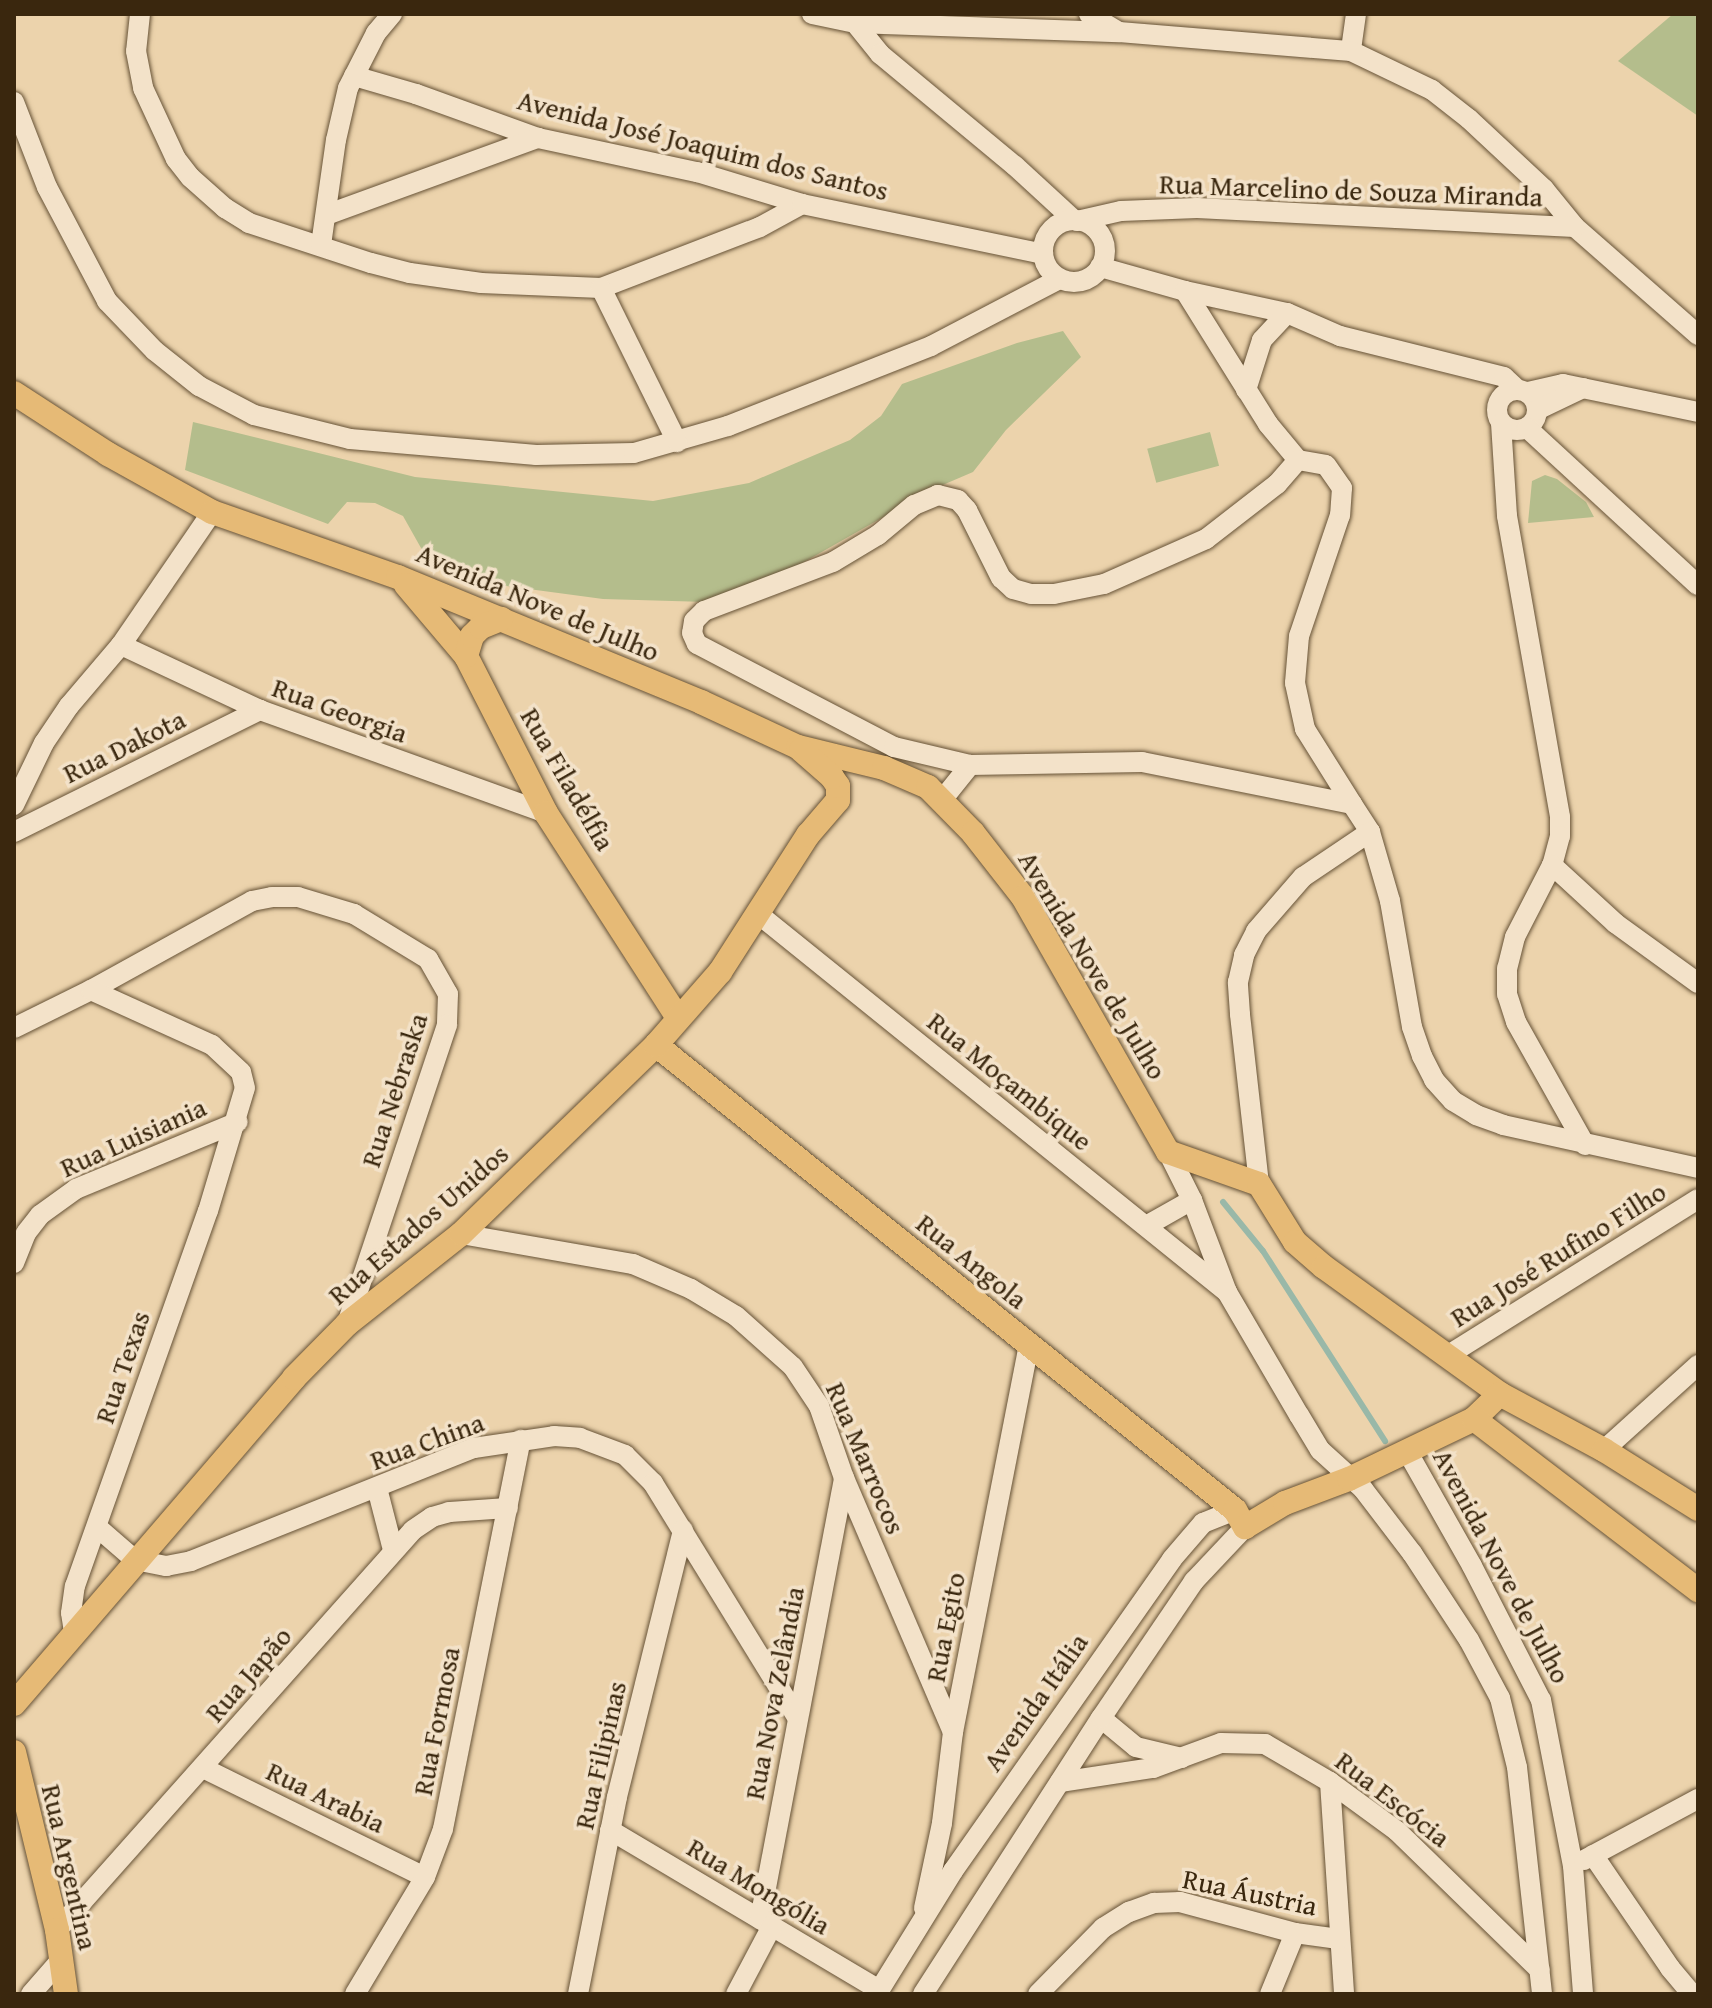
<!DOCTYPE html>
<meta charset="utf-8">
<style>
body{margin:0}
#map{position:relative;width:1712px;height:2008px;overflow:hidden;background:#ecd3ac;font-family:"Gentium Book Plus",serif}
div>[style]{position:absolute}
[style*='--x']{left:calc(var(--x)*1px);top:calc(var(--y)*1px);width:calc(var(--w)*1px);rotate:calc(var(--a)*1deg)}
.green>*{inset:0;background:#b4bd8c;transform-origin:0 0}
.stream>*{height:6px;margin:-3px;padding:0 3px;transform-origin:3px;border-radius:3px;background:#99b8a8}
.roads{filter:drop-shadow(0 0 2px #665236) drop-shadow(0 0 2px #665236)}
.minor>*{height:20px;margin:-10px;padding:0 10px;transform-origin:10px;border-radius:10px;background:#f3e2c9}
.minor>.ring{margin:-10px;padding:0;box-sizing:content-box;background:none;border:20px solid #f3e2c9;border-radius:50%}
.major>*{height:24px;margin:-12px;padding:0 12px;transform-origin:12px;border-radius:12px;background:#e6ba76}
span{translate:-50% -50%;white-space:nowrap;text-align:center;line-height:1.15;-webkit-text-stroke:7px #f3e2c9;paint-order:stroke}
.street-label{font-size:28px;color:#3a270e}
.frame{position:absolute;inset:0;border:16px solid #3a270e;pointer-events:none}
</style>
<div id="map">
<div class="green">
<i style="clip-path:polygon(1673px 14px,1698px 14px,1698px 116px,1618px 61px)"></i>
<i style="clip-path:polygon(1063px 331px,1081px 357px,1006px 430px,973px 472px,931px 490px,790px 570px,707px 602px,603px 599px,483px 583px,430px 564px,403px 516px,375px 503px,347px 502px,328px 524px,185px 470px,193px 422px,415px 477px,653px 501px,749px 483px,850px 440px,881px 416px,902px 384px,1017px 343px)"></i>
<i style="left:1210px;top:432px;width:35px;height:65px;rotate:75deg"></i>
<i style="clip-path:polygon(1545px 475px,1557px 479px,1586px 502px,1594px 517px,1528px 523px,1532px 481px)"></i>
</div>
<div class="stream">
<i style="--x:1223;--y:1202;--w:63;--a:50.8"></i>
<i style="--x:1263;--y:1251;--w:226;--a:57.3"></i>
</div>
<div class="roads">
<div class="minor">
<i style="--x:140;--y:14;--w:37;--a:96"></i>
<i style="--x:136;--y:51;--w:38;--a:79"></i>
<i style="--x:143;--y:88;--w:78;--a:65.1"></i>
<i style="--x:176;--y:159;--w:23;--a:52"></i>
<i style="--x:190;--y:177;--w:47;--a:41.5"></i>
<i style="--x:225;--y:208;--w:28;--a:32"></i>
<i style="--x:249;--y:223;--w:128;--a:18.2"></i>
<i style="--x:371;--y:263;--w:40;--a:14.4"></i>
<i style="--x:410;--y:273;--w:72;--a:8"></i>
<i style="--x:481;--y:283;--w:120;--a:2.4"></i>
<i style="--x:601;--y:288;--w:170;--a:-21"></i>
<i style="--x:760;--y:227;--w:48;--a:-28.7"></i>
<i style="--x:812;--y:14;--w:44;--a:11.8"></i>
<i style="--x:855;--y:23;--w:264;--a:2"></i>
<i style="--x:1089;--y:14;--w:35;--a:31"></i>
<i style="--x:1119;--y:32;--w:233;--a:4.7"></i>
<i style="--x:1356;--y:14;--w:37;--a:98"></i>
<i style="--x:1351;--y:51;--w:90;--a:25.7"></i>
<i style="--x:1432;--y:90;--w:47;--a:38.1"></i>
<i style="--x:1469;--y:119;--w:103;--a:43"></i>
<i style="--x:1544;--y:189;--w:49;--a:50.8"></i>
<i style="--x:1575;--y:227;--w:164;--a:41.3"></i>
<i style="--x:855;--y:23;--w:40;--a:51"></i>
<i style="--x:880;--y:54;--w:175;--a:39.7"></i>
<i style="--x:1015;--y:166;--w:80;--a:42.5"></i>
<i style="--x:354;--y:76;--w:65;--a:16.2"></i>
<i style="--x:416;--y:94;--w:130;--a:19.8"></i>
<i style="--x:538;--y:138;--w:163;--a:12.1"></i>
<i style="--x:697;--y:172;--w:110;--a:16.9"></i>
<i style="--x:802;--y:204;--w:246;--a:11.7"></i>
<i style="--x:14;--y:102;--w:91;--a:68.8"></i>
<i style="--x:47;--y:187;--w:129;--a:62.2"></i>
<i style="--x:107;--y:301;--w:69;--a:46.2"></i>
<i style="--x:155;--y:351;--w:56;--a:38.5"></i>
<i style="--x:199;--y:386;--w:62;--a:27.8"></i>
<i style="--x:254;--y:415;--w:99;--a:14"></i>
<i style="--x:350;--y:439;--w:187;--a:4.9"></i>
<i style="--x:536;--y:455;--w:98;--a:-1.2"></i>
<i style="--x:634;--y:453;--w:98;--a:-16"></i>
<i style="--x:728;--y:426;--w:218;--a:-21.5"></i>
<i style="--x:931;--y:346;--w:144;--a:-27.6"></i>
<i style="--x:326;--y:215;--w:226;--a:-20"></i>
<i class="ring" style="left:1043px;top:220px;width:42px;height:42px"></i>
<i style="--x:1077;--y:221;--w:45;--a:-12.8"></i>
<i style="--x:1121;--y:211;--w:76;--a:-2.3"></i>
<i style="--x:1197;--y:208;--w:378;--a:2.9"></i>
<i style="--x:321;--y:245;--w:106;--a:-81.9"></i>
<i style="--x:336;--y:140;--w:53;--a:-77"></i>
<i style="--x:348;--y:88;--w:62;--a:-63"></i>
<i style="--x:376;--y:33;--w:25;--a:-50"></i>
<i style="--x:1100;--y:267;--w:88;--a:15.8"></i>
<i style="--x:1185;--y:291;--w:104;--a:12.2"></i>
<i style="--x:1287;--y:313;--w:58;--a:23.5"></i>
<i style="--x:1340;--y:336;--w:169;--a:14"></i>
<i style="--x:1504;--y:377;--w:18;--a:43"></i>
<i style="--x:601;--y:288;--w:172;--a:63.7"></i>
<i style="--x:1185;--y:291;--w:157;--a:58"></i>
<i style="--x:1268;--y:424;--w:47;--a:50.2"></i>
<i style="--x:1298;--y:460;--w:28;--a:10"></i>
<i style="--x:1326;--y:465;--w:28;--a:55"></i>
<i style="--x:1342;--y:488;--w:27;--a:94"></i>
<i style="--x:1340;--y:515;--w:128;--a:108.7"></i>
<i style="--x:1299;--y:636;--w:47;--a:94.9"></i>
<i style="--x:1295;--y:683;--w:47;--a:77.7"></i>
<i style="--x:1305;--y:729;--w:89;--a:57.9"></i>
<i class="ring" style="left:1497px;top:390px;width:20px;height:20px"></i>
<i style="--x:1246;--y:390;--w:52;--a:-72.3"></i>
<i style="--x:1262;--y:340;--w:37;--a:-47"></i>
<i style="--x:1528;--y:392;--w:36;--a:-13"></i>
<i style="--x:1563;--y:384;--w:138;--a:11.7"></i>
<i style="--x:1537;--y:410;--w:51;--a:-25.6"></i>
<i style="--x:1501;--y:423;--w:93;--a:86.3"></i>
<i style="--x:1507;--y:516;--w:306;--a:80"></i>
<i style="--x:1560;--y:817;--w:19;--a:90"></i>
<i style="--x:1560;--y:836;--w:30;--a:105"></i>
<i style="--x:1552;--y:865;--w:86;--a:42.6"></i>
<i style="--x:1615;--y:923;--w:102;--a:35.9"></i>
<i style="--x:1527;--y:428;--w:232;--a:42.6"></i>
<i style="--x:1298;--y:460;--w:32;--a:131"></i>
<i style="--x:1277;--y:484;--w:90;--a:142.2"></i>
<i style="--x:1206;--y:539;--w:111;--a:156.2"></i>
<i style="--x:1104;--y:584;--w:51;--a:168.7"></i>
<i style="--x:1054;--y:594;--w:23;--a:180"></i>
<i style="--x:1031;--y:594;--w:19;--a:-164"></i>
<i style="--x:1013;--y:589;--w:16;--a:-137"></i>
<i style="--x:1001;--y:578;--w:76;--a:-116.6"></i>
<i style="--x:967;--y:510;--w:13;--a:-132"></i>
<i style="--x:958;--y:500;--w:21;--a:-166"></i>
<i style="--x:938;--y:495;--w:26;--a:157"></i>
<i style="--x:914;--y:505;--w:47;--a:140.2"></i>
<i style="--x:878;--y:535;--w:52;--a:149"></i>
<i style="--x:833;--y:562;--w:138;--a:159.2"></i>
<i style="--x:704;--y:611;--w:14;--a:135"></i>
<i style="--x:694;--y:621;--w:12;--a:99"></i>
<i style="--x:692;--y:633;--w:12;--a:66"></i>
<i style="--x:697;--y:644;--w:222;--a:27.6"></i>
<i style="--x:894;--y:747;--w:78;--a:13.3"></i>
<i style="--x:970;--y:765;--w:172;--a:-1"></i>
<i style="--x:1142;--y:762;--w:214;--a:11.3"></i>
<i style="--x:1352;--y:804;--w:33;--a:57"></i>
<i style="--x:1370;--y:832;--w:72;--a:73.8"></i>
<i style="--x:1390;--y:901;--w:128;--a:80.1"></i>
<i style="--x:1412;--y:1027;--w:31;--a:71"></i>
<i style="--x:1422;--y:1056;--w:27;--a:63"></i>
<i style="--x:1434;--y:1080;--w:28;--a:48"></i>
<i style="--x:1453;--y:1101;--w:27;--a:31"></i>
<i style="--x:1476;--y:1115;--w:29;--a:20"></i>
<i style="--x:1503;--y:1125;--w:200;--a:12.4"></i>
<i style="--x:121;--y:645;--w:153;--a:25.1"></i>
<i style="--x:260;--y:710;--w:304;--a:19.8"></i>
<i style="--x:942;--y:800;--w:45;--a:-51.3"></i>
<i style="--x:14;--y:805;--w:69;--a:-64.2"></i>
<i style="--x:44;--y:743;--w:45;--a:-56"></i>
<i style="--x:69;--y:706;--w:80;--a:-49.6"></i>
<i style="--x:121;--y:645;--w:161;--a:-55.6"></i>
<i style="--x:14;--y:832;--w:275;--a:-26.4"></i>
<i style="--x:1552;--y:865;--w:81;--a:117.2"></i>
<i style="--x:1515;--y:937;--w:32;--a:104"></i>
<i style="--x:1507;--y:968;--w:26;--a:90"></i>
<i style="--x:1507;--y:994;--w:29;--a:72"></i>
<i style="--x:1516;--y:1022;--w:141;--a:60.7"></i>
<i style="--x:757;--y:913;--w:604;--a:38.88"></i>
<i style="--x:14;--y:1028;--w:86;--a:-26.3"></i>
<i style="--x:91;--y:990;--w:184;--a:-28.9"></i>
<i style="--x:252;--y:901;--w:20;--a:-11"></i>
<i style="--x:272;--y:897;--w:26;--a:0"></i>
<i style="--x:298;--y:897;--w:59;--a:16.9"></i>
<i style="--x:354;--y:914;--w:87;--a:31.3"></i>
<i style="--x:428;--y:959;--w:40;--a:60.3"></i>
<i style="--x:448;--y:994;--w:31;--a:92"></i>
<i style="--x:447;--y:1025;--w:315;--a:108.5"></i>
<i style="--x:1168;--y:1152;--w:54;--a:63.4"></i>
<i style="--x:1192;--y:1200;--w:98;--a:69.2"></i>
<i style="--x:1227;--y:1292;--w:143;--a:59.7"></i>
<i style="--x:1299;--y:1415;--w:41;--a:59"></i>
<i style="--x:1320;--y:1450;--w:58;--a:42.2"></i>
<i style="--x:1363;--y:1489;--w:81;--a:52.6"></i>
<i style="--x:1412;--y:1553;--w:104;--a:56.8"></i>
<i style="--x:1469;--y:1640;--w:66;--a:61.9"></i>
<i style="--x:1500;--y:1698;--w:71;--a:76.2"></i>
<i style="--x:1517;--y:1767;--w:228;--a:83.7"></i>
<i style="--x:1259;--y:1184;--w:171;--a:-96.4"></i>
<i style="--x:1240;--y:1014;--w:32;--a:-94"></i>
<i style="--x:1238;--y:982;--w:28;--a:-77"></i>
<i style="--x:1244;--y:955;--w:27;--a:-63"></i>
<i style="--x:1256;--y:931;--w:72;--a:-49"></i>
<i style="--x:1303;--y:877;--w:81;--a:-33.9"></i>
<i style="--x:1146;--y:1226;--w:53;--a:-29.5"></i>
<i style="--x:461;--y:1234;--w:175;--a:9.9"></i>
<i style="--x:633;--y:1264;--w:63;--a:23.3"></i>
<i style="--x:691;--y:1289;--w:52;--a:31"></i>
<i style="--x:736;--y:1316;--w:76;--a:41.8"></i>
<i style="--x:793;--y:1367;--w:47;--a:56.3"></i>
<i style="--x:819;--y:1406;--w:76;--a:70.9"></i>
<i style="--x:844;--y:1478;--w:276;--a:66.8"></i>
<i style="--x:14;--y:1263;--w:32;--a:-68"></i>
<i style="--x:26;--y:1233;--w:23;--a:-52"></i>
<i style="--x:40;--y:1215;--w:44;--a:-35.8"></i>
<i style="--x:76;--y:1189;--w:175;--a:-22.5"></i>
<i style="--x:1447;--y:1356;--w:296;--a:-32"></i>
<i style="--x:1604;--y:1450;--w:127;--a:-42.1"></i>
<i style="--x:1407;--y:1451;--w:132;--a:60.5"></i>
<i style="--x:1472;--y:1566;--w:151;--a:62.8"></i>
<i style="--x:1541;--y:1700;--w:169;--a:79.1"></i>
<i style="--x:1573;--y:1866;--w:128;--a:85.5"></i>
<i style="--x:377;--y:1488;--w:64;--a:75.5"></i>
<i style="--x:97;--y:1527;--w:50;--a:41"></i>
<i style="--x:135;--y:1560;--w:32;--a:11"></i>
<i style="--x:166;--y:1566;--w:25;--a:-11"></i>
<i style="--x:191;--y:1561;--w:305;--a:-21.8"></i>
<i style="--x:474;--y:1448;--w:81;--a:-8.5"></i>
<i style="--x:554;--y:1436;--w:26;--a:4"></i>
<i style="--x:580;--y:1438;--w:48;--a:20.7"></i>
<i style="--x:625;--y:1455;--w:40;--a:45"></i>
<i style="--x:653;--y:1483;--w:275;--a:58.4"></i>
<i style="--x:74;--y:1632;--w:19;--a:-99"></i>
<i style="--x:71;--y:1613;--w:27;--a:-82"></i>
<i style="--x:75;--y:1586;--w:398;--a:-70.5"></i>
<i style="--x:208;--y:1211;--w:128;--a:-73.3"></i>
<i style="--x:245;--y:1088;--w:16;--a:-104"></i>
<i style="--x:241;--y:1072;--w:40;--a:-137"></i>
<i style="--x:212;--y:1045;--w:133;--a:-155.6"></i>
<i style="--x:1101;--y:1718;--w:45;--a:39.6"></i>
<i style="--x:1136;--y:1747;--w:47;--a:13.4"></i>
<i style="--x:203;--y:1768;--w:247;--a:26.2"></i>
<i style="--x:1060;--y:1782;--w:94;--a:-8.6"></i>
<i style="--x:1153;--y:1768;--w:72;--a:-20.2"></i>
<i style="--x:1221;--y:1743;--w:44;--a:1.3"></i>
<i style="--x:1265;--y:1744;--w:75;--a:30.3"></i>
<i style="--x:1330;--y:1782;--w:83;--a:36.2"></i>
<i style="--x:1397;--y:1831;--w:199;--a:44.2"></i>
<i style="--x:1330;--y:1782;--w:212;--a:86.2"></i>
<i style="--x:610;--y:1830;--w:314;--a:30.7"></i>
<i style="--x:1593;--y:1855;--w:137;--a:55.7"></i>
<i style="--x:1670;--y:1968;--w:34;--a:50"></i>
<i style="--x:1584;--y:1860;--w:129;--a:-28.2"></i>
<i style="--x:924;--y:1908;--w:87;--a:-78"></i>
<i style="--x:942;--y:1823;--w:92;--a:-83.1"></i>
<i style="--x:953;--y:1732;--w:393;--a:-78.9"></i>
<i style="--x:760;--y:1919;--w:449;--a:-79.2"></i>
<i style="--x:57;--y:1930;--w:535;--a:-48.33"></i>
<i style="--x:413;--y:1530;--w:23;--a:-34"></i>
<i style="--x:432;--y:1517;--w:18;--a:-16"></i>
<i style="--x:449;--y:1512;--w:59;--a:-3.9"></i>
<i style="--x:31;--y:1994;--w:44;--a:-48.7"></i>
<i style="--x:355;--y:1994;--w:136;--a:-59.1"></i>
<i style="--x:425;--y:1877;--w:51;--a:-69.4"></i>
<i style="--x:443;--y:1829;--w:397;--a:-78.7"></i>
<i style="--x:578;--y:1994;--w:201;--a:-78.8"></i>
<i style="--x:617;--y:1797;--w:275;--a:-76.1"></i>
<i style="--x:736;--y:1994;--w:77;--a:-62.1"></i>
<i style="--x:877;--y:1994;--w:145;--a:-58.3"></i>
<i style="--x:953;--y:1871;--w:381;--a:-54.9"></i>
<i style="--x:1172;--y:1559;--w:48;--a:-49.3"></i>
<i style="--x:1203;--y:1523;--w:35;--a:-22"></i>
<i style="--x:923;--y:1994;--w:328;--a:-57.2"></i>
<i style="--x:1101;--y:1718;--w:166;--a:-55.8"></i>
<i style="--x:1194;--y:1581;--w:74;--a:-46.6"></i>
<i style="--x:1038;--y:1994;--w:93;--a:-45.4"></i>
<i style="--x:1103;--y:1928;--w:31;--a:-32"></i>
<i style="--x:1129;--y:1912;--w:27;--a:-20"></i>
<i style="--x:1154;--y:1903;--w:26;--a:-2"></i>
<i style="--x:1180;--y:1902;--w:119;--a:15.1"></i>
<i style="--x:1295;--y:1933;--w:44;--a:7.8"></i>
<i style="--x:1270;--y:1994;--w:66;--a:-67.7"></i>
</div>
<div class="major">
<i style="--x:14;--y:393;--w:112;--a:33"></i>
<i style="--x:108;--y:454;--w:119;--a:29.1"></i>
<i style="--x:212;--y:512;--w:197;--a:19.3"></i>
<i style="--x:398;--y:577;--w:328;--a:22.4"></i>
<i style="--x:701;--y:702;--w:107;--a:24.9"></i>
<i style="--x:798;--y:747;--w:89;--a:13.7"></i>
<i style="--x:884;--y:768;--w:48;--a:23.4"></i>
<i style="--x:928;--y:787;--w:64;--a:45.6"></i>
<i style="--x:973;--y:833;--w:81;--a:52"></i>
<i style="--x:1023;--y:897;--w:293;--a:60.4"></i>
<i style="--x:1168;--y:1152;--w:96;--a:19.4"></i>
<i style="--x:1259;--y:1184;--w:68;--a:58.2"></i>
<i style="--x:1295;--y:1242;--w:38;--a:41"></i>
<i style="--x:1324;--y:1267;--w:217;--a:35.8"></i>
<i style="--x:1500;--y:1394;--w:118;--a:28.3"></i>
<i style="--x:1604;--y:1450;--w:111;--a:32.1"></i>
<i style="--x:406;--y:585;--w:93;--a:49.8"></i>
<i style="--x:466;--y:656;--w:176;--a:63"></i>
<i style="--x:546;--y:813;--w:244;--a:57.2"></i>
<i style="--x:466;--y:656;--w:21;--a:-73"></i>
<i style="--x:472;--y:636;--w:13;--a:-45"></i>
<i style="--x:481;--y:627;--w:22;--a:-22"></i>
<i style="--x:656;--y:1045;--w:743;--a:38.77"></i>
<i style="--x:1235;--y:1510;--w:20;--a:60"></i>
<i style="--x:1245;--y:1527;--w:47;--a:-31"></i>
<i style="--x:1285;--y:1503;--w:68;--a:-20.6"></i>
<i style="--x:1349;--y:1479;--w:139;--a:-25.6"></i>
<i style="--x:1474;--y:1419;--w:36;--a:-44"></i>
<i style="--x:1474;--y:1419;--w:282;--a:37.4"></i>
<i style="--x:14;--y:1704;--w:430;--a:-49.3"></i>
<i style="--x:294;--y:1378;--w:76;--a:-45.5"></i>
<i style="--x:347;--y:1324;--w:145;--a:-38.3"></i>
<i style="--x:461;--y:1234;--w:272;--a:-44.1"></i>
<i style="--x:656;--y:1045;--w:97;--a:-48.8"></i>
<i style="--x:720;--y:972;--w:163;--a:-57.3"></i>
<i style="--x:808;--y:835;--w:46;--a:-49.4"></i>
<i style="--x:838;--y:800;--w:14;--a:-90"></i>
<i style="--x:838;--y:786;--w:11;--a:-124"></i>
<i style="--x:832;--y:777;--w:41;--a:-138.9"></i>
<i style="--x:14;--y:1752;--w:183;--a:76.4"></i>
<i style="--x:57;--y:1930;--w:65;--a:82"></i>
</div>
</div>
<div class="street-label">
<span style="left:703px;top:145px;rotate:14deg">Avenida José Joaquim dos Santos</span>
<span style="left:1351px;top:190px;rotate:2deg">Rua Marcelino de Souza Miranda</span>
<span style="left:538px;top:602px;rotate:23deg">Avenida Nove de Julho</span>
<span style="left:340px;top:710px;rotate:20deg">Rua Georgia</span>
<span style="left:124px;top:746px;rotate:-26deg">Rua Dakota</span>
<span style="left:568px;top:779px;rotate:60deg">Rua Filadélfia</span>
<span style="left:1093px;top:965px;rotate:59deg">Avenida Nove de Julho</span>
<span style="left:1010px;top:1081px;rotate:39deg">Rua Moçambique</span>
<span style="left:394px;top:1090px;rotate:-72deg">Rua Nebraska</span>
<span style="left:133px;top:1137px;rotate:-24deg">Rua Luisiania</span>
<span style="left:418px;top:1224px;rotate:-41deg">Rua Estados Unidos</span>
<span style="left:1558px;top:1254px;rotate:-32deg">Rua José Rufino Filho</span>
<span style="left:972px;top:1261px;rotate:39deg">Rua Angola</span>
<span style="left:122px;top:1367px;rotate:-71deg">Rua Texas</span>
<span style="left:427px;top:1441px;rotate:-20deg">Rua China</span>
<span style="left:866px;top:1458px;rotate:67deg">Rua Marrocos</span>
<span style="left:1502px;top:1566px;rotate:62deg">Avenida Nove de Julho</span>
<span style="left:945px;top:1627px;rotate:-79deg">Rua Egito</span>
<span style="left:248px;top:1674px;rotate:-49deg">Rua Japão</span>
<span style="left:774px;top:1693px;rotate:-79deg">Rua Nova Zelândia</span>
<span style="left:1035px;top:1702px;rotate:-55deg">Avenida Itália</span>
<span style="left:436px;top:1721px;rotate:-79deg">Rua Formosa</span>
<span style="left:600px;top:1755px;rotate:-77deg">Rua Filipinas</span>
<span style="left:326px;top:1797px;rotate:26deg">Rua Arabia</span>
<span style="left:1393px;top:1799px;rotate:38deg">Rua Escócia</span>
<span style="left:70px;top:1867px;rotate:77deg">Rua Argentina</span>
<span style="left:759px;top:1886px;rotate:31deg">Rua Mongólia</span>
<span style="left:1250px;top:1892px;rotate:12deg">Rua Áustria</span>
</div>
<div class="frame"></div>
</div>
